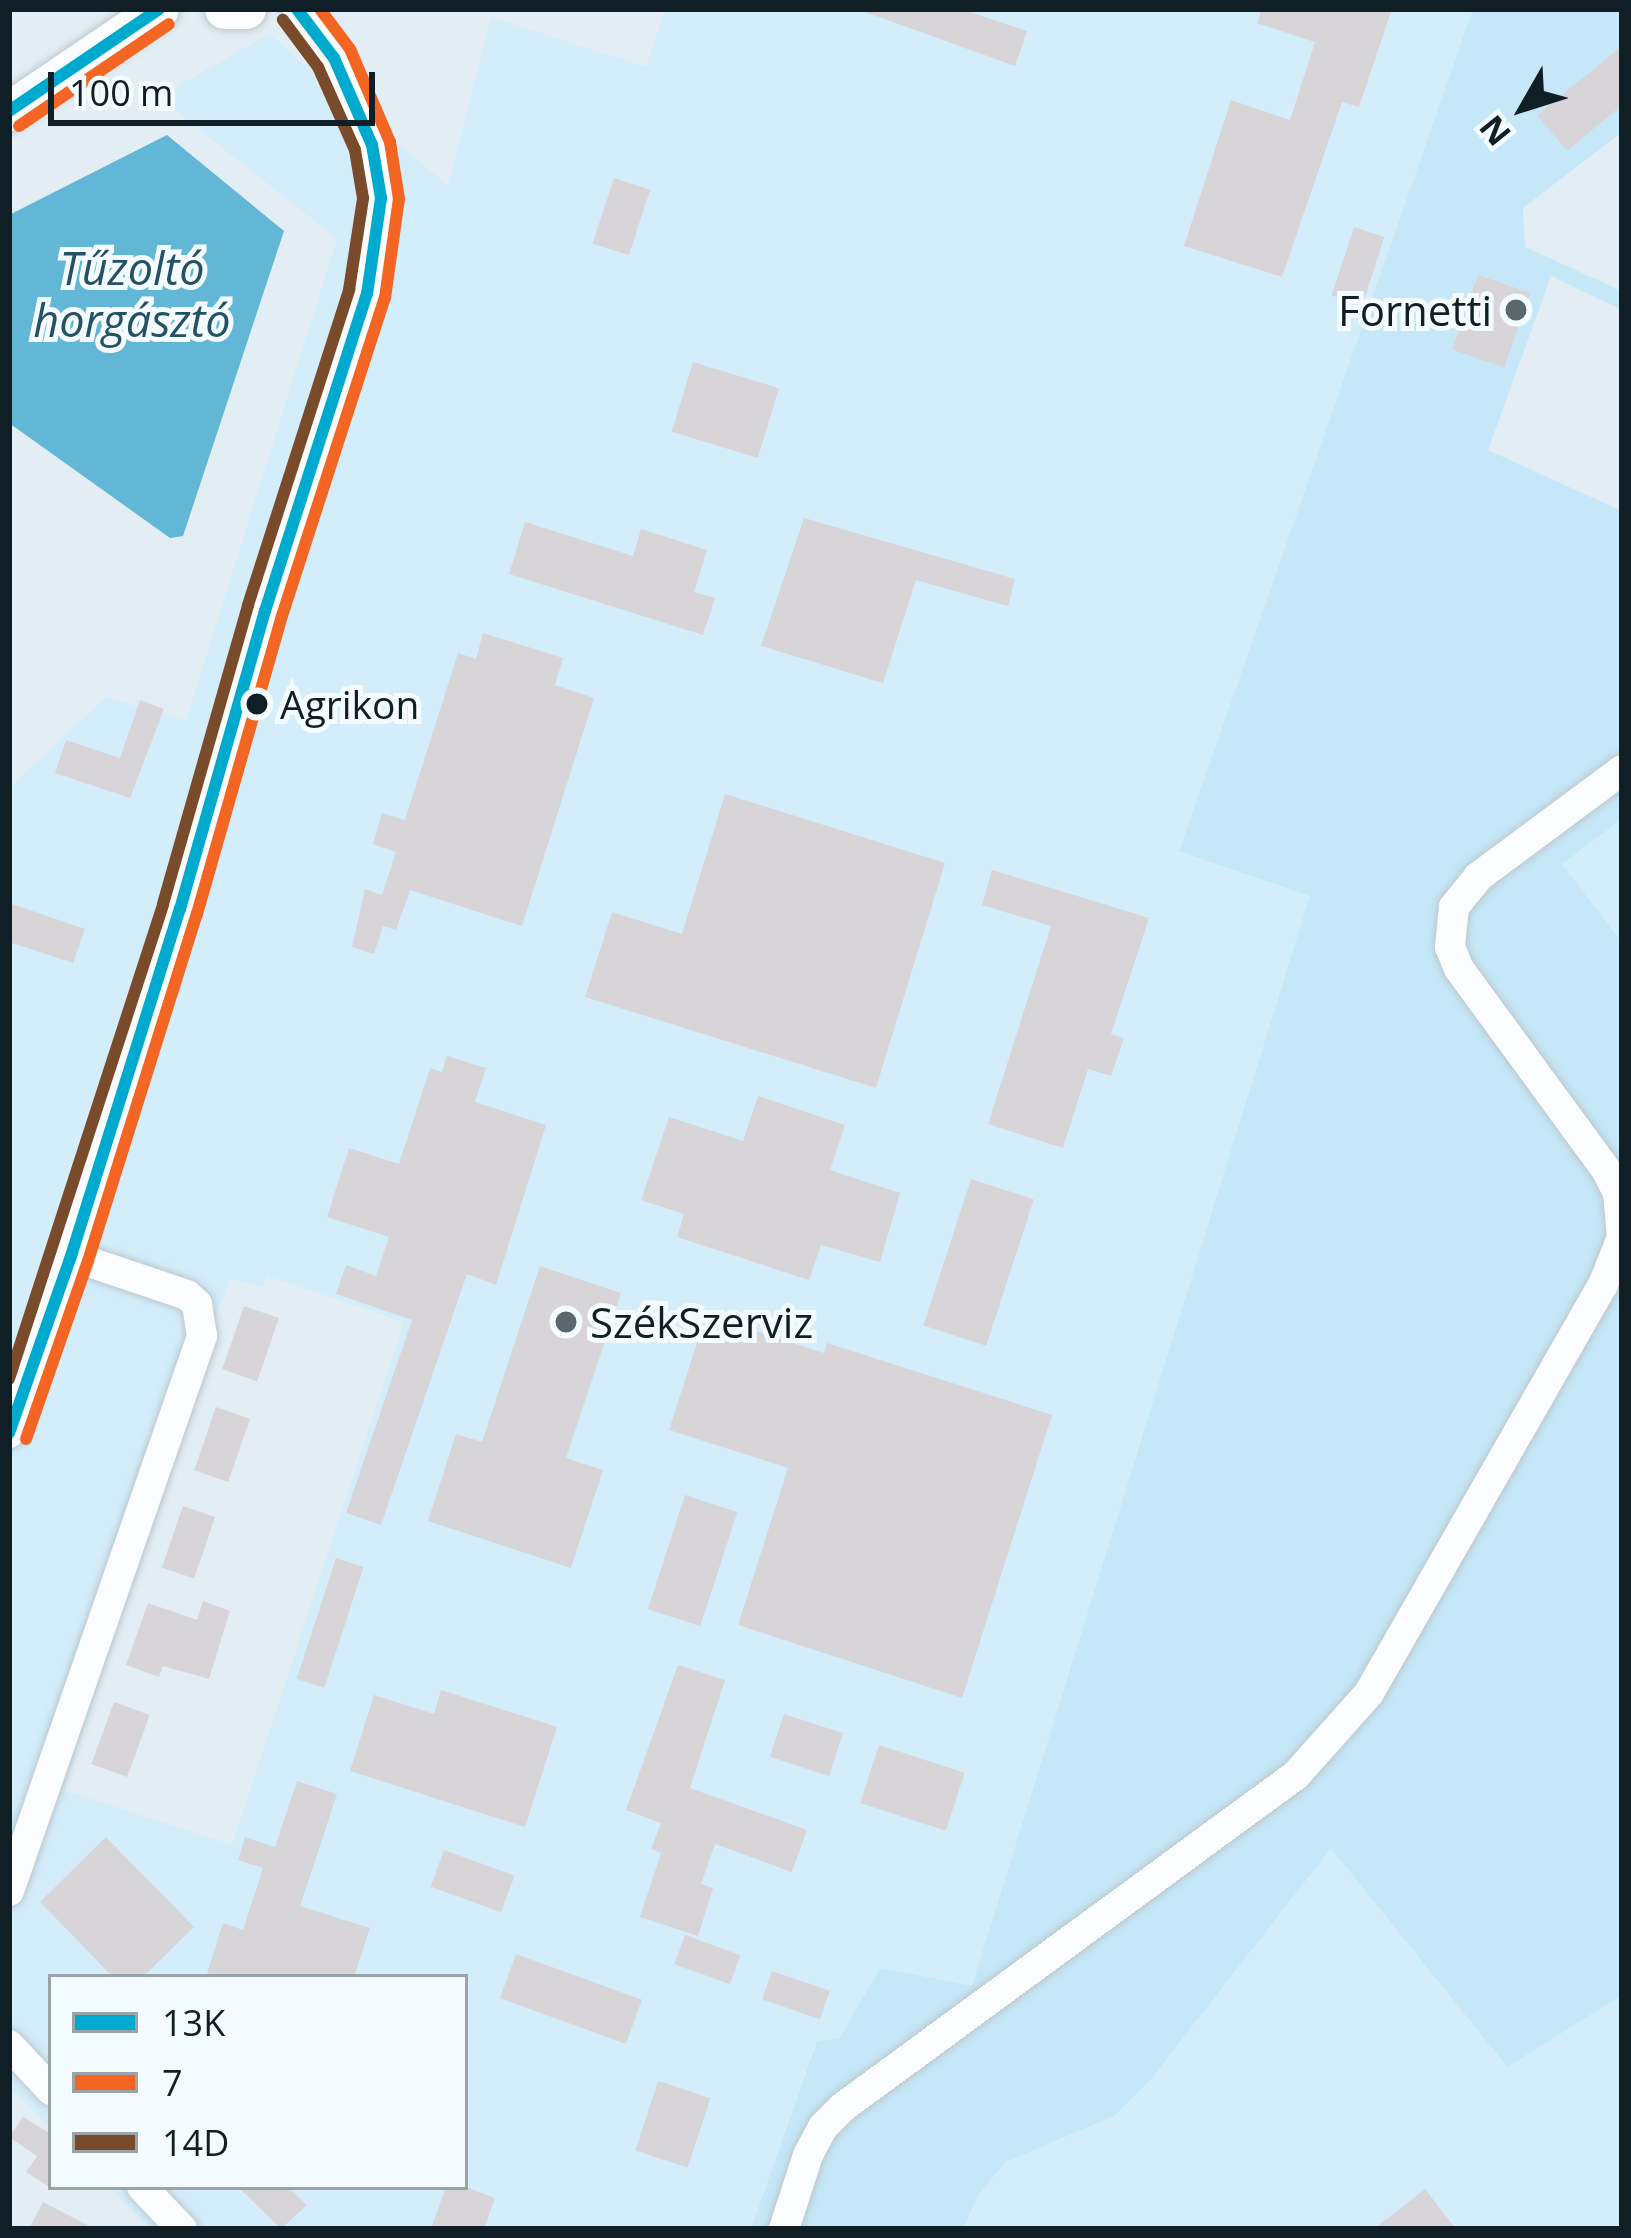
<!DOCTYPE html>
<meta charset="utf-8">
<style>
body{margin:0}
#map{position:relative;width:1631px;height:2238px;overflow:hidden;background:#e2eef4;font-family:"Open Sans",sans-serif}
div>[style]{position:absolute}
[style*='--x']{left:calc(var(--x)*1px);top:calc(var(--y)*1px);width:calc(var(--w)*1px);rotate:calc(var(--a)*1deg)}
.built>*{inset:0;background:#d3edfa}
.green>*{inset:0;background:#c5e7f7}
.water>*{inset:0;background:#62b6d6}
.building>*{inset:0;background:#d8d5d8;transform-origin:0 0}
.roads{filter:drop-shadow(0 0 3px #bcc8ce) drop-shadow(0 0 3px #bcc8ce)}
.minor>*{height:30px;margin:-15px;padding:0 15px;transform-origin:15px;border-radius:15px;background:#fbfcfd}
.major>*{height:39px;margin:-19.5px;padding:0 19.5px;transform-origin:19.5px;border-radius:19.5px;background:#fbfcfd}
.bus-1>*{height:12px;margin:-6px;padding:0 6px;transform-origin:6px;border-radius:6px;background:#00a9ce}
.bus-2>*{height:12px;margin:-6px;padding:0 6px;transform-origin:6px;border-radius:6px;background:#f26522}
.bus-3>*{height:12px;margin:-6px;padding:0 6px;transform-origin:6px;border-radius:6px;background:#7a4b2a}
.dots>*{width:33px;height:33px;translate:-50% -50%;box-sizing:border-box;border:6px solid #f4fbff;border-radius:50%}
span{translate:-50% -50%;white-space:nowrap;text-align:center;line-height:1.15;-webkit-text-stroke:10px #f4fbff;paint-order:stroke}
.bus-label{font-size:39px;color:#101e25}
.left{translate:0 -50%;text-align:left}
.poi-label{font-size:42px;color:#101e25}
.right{translate:-100% -50%;text-align:right}
.water-label{font-size:45px;color:#245164;font-style:italic}
.frame{position:absolute;inset:0;border:12px solid #101e25;pointer-events:none}
.legend{position:absolute;left:48px;top:1974px;width:420px;height:216px;box-sizing:border-box;background:#f4fbff;border:3px solid #99a3a8;margin:0;padding:15px 21px;list-style:none;font-size:36px;color:#101e25}
.legend li{display:flex;align-items:center;gap:24px;height:60px}
.legend b{width:60px;border:3px solid #99a3a8}
.north{position:absolute;left:1463px;top:48px;width:120px;height:120px;-webkit-text-stroke:9px #f4fbff;paint-order:stroke;rotate:231deg;font-size:33px;font-weight:700;line-height:48px;text-align:center;color:#101e25}
.north::after{content:'';display:block;margin:auto;width:42px;height:54px;background:#101e25;clip-path:polygon(50% 0,100% 100%,50% 72%,0 100%)}
.scale{position:absolute;left:48px;top:72px;width:327px;height:54px;box-sizing:border-box;border:6px solid #101e25;border-top:0;padding-left:15px;font-size:36px;line-height:42px;white-space:nowrap;color:#101e25;-webkit-text-stroke:9px #f4fbff;paint-order:stroke}
</style>
<div id="map">
<div class="built">
<i style="clip-path:polygon(evenodd,665px 9px,1473px 9px,1179px 850px,1311px 896px,972px 1987px,879px 1969px,839px 2039px,816px 2041px,751px 2229px,151px 2229px,109px 2187px,465px 2187px,465px 1977px,51px 1977px,51px 2129px,9px 2086px,9px 788px,106px 697px,186px 721px,337px 239px,159px 97px,269px 34px,448px 186px,491px 17px,646px 67px,665px 9px,267px 1276px,404px 1322px,232px 1845px,64px 1790px,229px 1279px,263px 1287px,267px 1276px)"></i>
<i style="clip-path:polygon(1622px 819px,1622px 943px,1562px 864px)"></i>
<i style="clip-path:polygon(1331px 1847px,1506px 2067px,1622px 1995px,1622px 2229px,963px 2229px,978px 2196px,1005px 2161px,1114px 2116px,1151px 2079px)"></i>
</div>
<div class="green">
<i style="clip-path:polygon(1473px 9px,1622px 9px,1622px 132px,1523px 208px,1525px 247px,1622px 291px,1622px 310px,1551px 276px,1488px 450px,1622px 511px,1622px 819px,1562px 864px,1622px 943px,1622px 1995px,1507px 2067px,1331px 1848px,1151px 2079px,1114px 2116px,1005px 2162px,978px 2196px,963px 2229px,751px 2229px,817px 2041px,839px 2039px,880px 1968px,972px 1986px,1310px 896px,1179px 851px)"></i>
</div>
<div class="water">
<i style="clip-path:polygon(167px 135px,284px 231px,183px 536px,170px 538px,9px 423px,9px 215px)"></i>
</div>
<div class="building">
<i style="clip-path:polygon(857px 9px,961px 9px,1027px 31px,1015px 66px)"></i>
<i style="clip-path:polygon(1262px 9px,1392px 9px,1359px 107px,1342px 102px,1282px 277px,1184px 246px,1231px 100px,1290px 120px,1315px 42px,1257px 23px)"></i>
<i style="clip-path:polygon(1622px 46px,1622px 105px,1567px 151px,1537px 115px)"></i>
<i style="left:614px;top:178px;width:38px;height:69px;rotate:18deg"></i>
<i style="left:1354px;top:227px;width:32px;height:72px;rotate:18deg"></i>
<i style="left:1478px;top:275px;width:55px;height:79px;rotate:19deg"></i>
<i style="left:693px;top:362px;width:90px;height:73px;rotate:17deg"></i>
<i style="clip-path:polygon(804px 518px,1015px 579px,1008px 606px,916px 580px,883px 683px,761px 646px)"></i>
<i style="clip-path:polygon(525px 522px,633px 556px,641px 529px,707px 550px,694px 592px,715px 598px,703px 635px,509px 574px)"></i>
<i style="clip-path:polygon(483px 633px,563px 658px,555px 685px,594px 698px,522px 926px,410px 890px,396px 930px,383px 926px,374px 954px,352px 947px,365px 889px,382px 895px,396px 852px,373px 844px,382px 813px,405px 820px,458px 653px,476px 659px)"></i>
<i style="clip-path:polygon(140px 700px,164px 709px,130px 798px,55px 773px,66px 740px,120px 758px)"></i>
<i style="clip-path:polygon(725px 794px,945px 863px,876px 1088px,585px 997px,612px 912px,682px 934px)"></i>
<i style="clip-path:polygon(992px 870px,1149px 918px,1111px 1034px,1124px 1038px,1111px 1076px,1088px 1069px,1063px 1148px,988px 1124px,1051px 926px,982px 905px)"></i>
<i style="clip-path:polygon(9px 903px,85px 929px,73px 963px,9px 942px)"></i>
<i style="clip-path:polygon(447px 1056px,486px 1068px,475px 1102px,546px 1125px,496px 1285px,467px 1274px,381px 1525px,346px 1513px,412px 1320px,336px 1294px,346px 1265px,376px 1276px,389px 1237px,327px 1217px,349px 1148px,399px 1164px,430px 1068px,442px 1072px)"></i>
<i style="clip-path:polygon(758px 1096px,845px 1125px,830px 1170px,900px 1193px,880px 1262px,821px 1245px,809px 1280px,677px 1237px,684px 1214px,641px 1200px,669px 1117px,743px 1141px)"></i>
<i style="left:971px;top:1179px;width:66px;height:154px;rotate:18deg"></i>
<i style="clip-path:polygon(540px 1266px,621px 1293px,566px 1458px,603px 1470px,571px 1568px,428px 1521px,456px 1434px,482px 1442px)"></i>
<i style="left:244px;top:1306px;width:37px;height:67px;rotate:19deg"></i>
<i style="clip-path:polygon(706px 1315px,824px 1353px,827px 1343px,1052px 1415px,962px 1698px,738px 1625px,788px 1468px,669px 1430px)"></i>
<i style="left:216px;top:1407px;width:36px;height:67px;rotate:19deg"></i>
<i style="left:685px;top:1495px;width:55px;height:120px;rotate:18deg"></i>
<i style="left:183px;top:1506px;width:34px;height:65px;rotate:19deg"></i>
<i style="left:336px;top:1558px;width:29px;height:127px;rotate:18deg"></i>
<i style="clip-path:polygon(203px 1601px,230px 1611px,209px 1679px,163px 1666px,159px 1677px,126px 1665px,148px 1603px,197px 1620px)"></i>
<i style="clip-path:polygon(678px 1665px,725px 1680px,690px 1788px,807px 1830px,792px 1872px,715px 1844px,701px 1884px,713px 1888px,698px 1936px,640px 1917px,661px 1853px,651px 1849px,661px 1823px,626px 1810px)"></i>
<i style="clip-path:polygon(441px 1690px,557px 1727px,525px 1827px,350px 1771px,374px 1695px,434px 1714px)"></i>
<i style="left:114px;top:1702px;width:38px;height:66px;rotate:20deg"></i>
<i style="left:784px;top:1714px;width:62px;height:45px;rotate:18deg"></i>
<i style="left:879px;top:1745px;width:90px;height:61px;rotate:18deg"></i>
<i style="clip-path:polygon(297px 1781px,337px 1794px,300px 1906px,370px 1928px,354px 1977px,206px 1977px,223px 1923px,243px 1930px,263px 1868px,238px 1860px,245px 1837px,275px 1847px)"></i>
<i style="clip-path:polygon(106px 1837px,194px 1927px,143px 1977px,113px 1977px,40px 1902px)"></i>
<i style="left:444px;top:1850px;width:75px;height:39px;rotate:20deg"></i>
<i style="left:685px;top:1935px;width:59px;height:31px;rotate:20deg"></i>
<i style="left:516px;top:1954px;width:134px;height:47px;rotate:20deg"></i>
<i style="left:772px;top:1971px;width:61px;height:30px;rotate:19deg"></i>
<i style="left:658px;top:2081px;width:55px;height:73px;rotate:18deg"></i>
<i style="clip-path:polygon(23px 2117px,51px 2134px,51px 2188px,26px 2172px,37px 2156px,9px 2137px)"></i>
<i style="clip-path:polygon(238px 2187px,288px 2187px,307px 2205px,281px 2229px)"></i>
<i style="clip-path:polygon(446px 2187px,466px 2187px,495px 2198px,484px 2229px,431px 2229px)"></i>
<i style="clip-path:polygon(1425px 2189px,1456px 2229px,1374px 2229px)"></i>
<i style="clip-path:polygon(43px 2202px,95px 2229px,29px 2229px)"></i>
</div>
<div class="roads">
<div class="minor">
<i style="--x:9;--y:1433;--w:188;--a:-70.7"></i>
<i style="--x:71;--y:1256;--w:364;--a:-72.6"></i>
<i style="--x:180;--y:909;--w:310;--a:-74.1"></i>
<i style="--x:265;--y:611;--w:333;--a:-72.2"></i>
<i style="--x:367;--y:294;--w:97;--a:-81.7"></i>
<i style="--x:381;--y:198;--w:54;--a:-99.6"></i>
<i style="--x:372;--y:145;--w:95;--a:-113.6"></i>
<i style="--x:334;--y:58;--w:61;--a:-127.1"></i>
<i style="--x:9;--y:1891;--w:588;--a:-70.82"></i>
<i style="--x:202;--y:1336;--w:32;--a:-99"></i>
<i style="--x:197;--y:1304;--w:13;--a:-138"></i>
<i style="--x:187;--y:1295;--w:122;--a:-161.4"></i>
<i style="--x:9;--y:2045;--w:62;--a:47"></i>
<i style="--x:142;--y:2187;--w:58;--a:46.4"></i>
<i style="--x:784;--y:2229;--w:78;--a:-72"></i>
<i style="--x:808;--y:2155;--w:32;--a:-62"></i>
<i style="--x:823;--y:2127;--w:28;--a:-45"></i>
<i style="--x:843;--y:2107;--w:562;--a:-36.24"></i>
<i style="--x:1296;--y:1775;--w:110;--a:-48.3"></i>
<i style="--x:1369;--y:1693;--w:470;--a:-60.2"></i>
<i style="--x:1603;--y:1285;--w:52;--a:-68.4"></i>
<i style="--x:1622;--y:1237;--w:44;--a:-95.2"></i>
<i style="--x:1618;--y:1193;--w:25;--a:-117"></i>
<i style="--x:1607;--y:1171;--w:250;--a:-126.2"></i>
<i style="--x:1459;--y:969;--w:24;--a:-112"></i>
<i style="--x:1450;--y:947;--w:40;--a:-84.3"></i>
<i style="--x:1454;--y:907;--w:38;--a:-51"></i>
<i style="--x:1478;--y:877;--w:179;--a:-36.6"></i>
</div>
<div class="major">
<i style="--x:224;--y:9;--w:22;--a:0"></i>
<i style="--x:9;--y:111;--w:181;--a:-34.2"></i>
</div>
</div>
<div class="bus-1">
<i style="--x:9;--y:111;--w:181;--a:-34.2"></i>
<i style="--x:9;--y:1433;--w:188;--a:-70.7"></i>
<i style="--x:71;--y:1256;--w:364;--a:-72.6"></i>
<i style="--x:180;--y:909;--w:310;--a:-74.1"></i>
<i style="--x:265;--y:611;--w:333;--a:-72.2"></i>
<i style="--x:367;--y:294;--w:97;--a:-81.7"></i>
<i style="--x:381;--y:198;--w:54;--a:-99.6"></i>
<i style="--x:372;--y:145;--w:95;--a:-113.6"></i>
<i style="--x:334;--y:58;--w:61;--a:-127.1"></i>
</div>
<div class="bus-2">
<i style="--x:19;--y:126;--w:181;--a:-34.2"></i>
<i style="--x:26;--y:1439;--w:188;--a:-70.8"></i>
<i style="--x:88;--y:1261;--w:364;--a:-72.6"></i>
<i style="--x:197;--y:914;--w:310;--a:-74.1"></i>
<i style="--x:282;--y:616;--w:334;--a:-72.1"></i>
<i style="--x:385;--y:298;--w:100;--a:-82"></i>
<i style="--x:399;--y:199;--w:58;--a:-99"></i>
<i style="--x:390;--y:142;--w:101;--a:-113.3"></i>
<i style="--x:350;--y:49;--w:50;--a:-126.9"></i>
</div>
<div class="bus-3">
<i style="--x:9;--y:1379;--w:499;--a:-72"></i>
<i style="--x:163;--y:904;--w:311;--a:-74.1"></i>
<i style="--x:248;--y:605;--w:331;--a:-72.2"></i>
<i style="--x:349;--y:290;--w:93;--a:-81.3"></i>
<i style="--x:363;--y:198;--w:49;--a:-99.5"></i>
<i style="--x:355;--y:150;--w:91;--a:-114"></i>
<i style="--x:318;--y:67;--w:59;--a:-126.7"></i>
</div>
<div class="dots">
<i style="left:1516px;top:310px;background:#5a676d"></i>
<i style="left:257px;top:704px;background:#101e25"></i>
<i style="left:566px;top:1322px;background:#5a676d"></i>
</div>
<div class="bus-label">
<span class="left" style="left:280px;top:704px">Agrikon</span>
</div>
<div class="poi-label">
<span class="right" style="left:1492px;top:310px">Fornetti</span>
<span class="left" style="left:590px;top:1322px">SzékSzerviz</span>
</div>
<div class="water-label">
<span style="left:132px;top:294px">Tűzoltó<br>horgásztó</span>
</div>
<div class="frame"></div>
<ul class="legend">
<li><b style="height:15px;background:#00a9ce"></b>13K</li>
<li><b style="height:15px;background:#f26522"></b>7</li>
<li><b style="height:15px;background:#7a4b2a"></b>14D</li>
</ul>
<div class="north">N</div>
<div class="scale">100 m</div>
</div>
